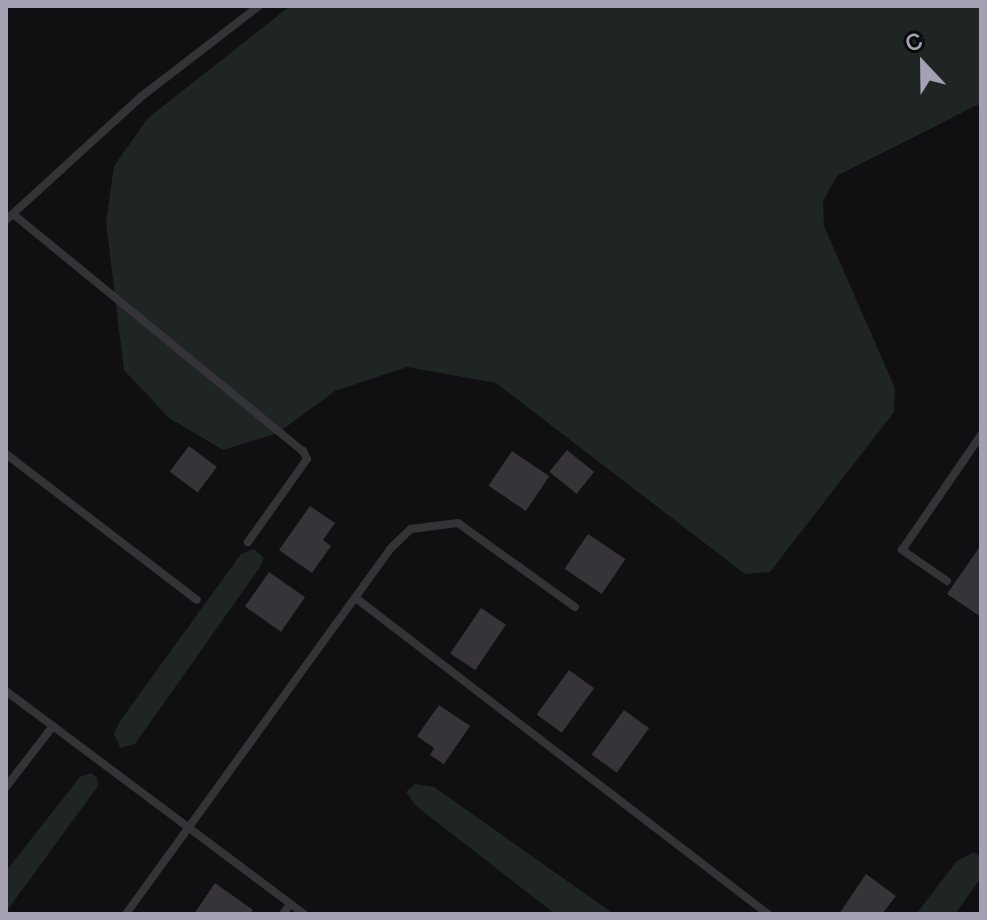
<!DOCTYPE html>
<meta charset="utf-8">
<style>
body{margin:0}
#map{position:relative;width:987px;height:920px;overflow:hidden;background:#100f11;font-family:Manrope,sans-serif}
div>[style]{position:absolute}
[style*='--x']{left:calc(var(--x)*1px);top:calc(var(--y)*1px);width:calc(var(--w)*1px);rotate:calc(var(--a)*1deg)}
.green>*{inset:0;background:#1e2522}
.building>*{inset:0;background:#363439;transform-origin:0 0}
.lane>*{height:8px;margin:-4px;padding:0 4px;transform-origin:4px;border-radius:4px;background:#343338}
span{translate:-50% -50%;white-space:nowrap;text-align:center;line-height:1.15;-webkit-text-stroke:8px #0b0b0c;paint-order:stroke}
.frame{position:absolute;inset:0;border:8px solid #a3a1b2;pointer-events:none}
.north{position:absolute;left:883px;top:24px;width:80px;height:80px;-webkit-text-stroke:6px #0b0b0c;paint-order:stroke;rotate:338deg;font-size:22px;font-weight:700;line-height:32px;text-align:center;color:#a3a1b2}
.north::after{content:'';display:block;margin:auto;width:28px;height:36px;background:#a3a1b2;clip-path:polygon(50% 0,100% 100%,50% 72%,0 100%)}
</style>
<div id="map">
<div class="green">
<i style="clip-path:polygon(290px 6px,981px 6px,981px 103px,837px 176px,823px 201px,824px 226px,895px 388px,894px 412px,770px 572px,745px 574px,496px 383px,407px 367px,335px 391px,278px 433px,223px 450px,169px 418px,124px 370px,106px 222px,114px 166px,148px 118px)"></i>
<i style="clip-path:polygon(254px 549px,264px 558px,260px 567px,135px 744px,120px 748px,114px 734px,120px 721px,241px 554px)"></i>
<i style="clip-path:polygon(90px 773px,97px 777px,98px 786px,6px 912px,6px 871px,80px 777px)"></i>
<i style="clip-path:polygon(415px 784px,434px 787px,614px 914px,555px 914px,416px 806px,406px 792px)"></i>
<i style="clip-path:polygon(974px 852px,981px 858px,981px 878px,955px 914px,916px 914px,957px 861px)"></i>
</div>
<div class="building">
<i style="left:189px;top:446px;width:35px;height:32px;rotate:37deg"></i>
<i style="left:567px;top:450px;width:35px;height:28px;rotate:39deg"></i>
<i style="left:512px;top:451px;width:45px;height:42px;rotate:34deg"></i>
<i style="clip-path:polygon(310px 506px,335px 523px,323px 540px,331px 546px,312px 573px,279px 550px)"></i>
<i style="left:588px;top:534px;width:45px;height:42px;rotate:34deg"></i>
<i style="clip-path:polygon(981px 545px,981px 617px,947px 594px)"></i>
<i style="left:269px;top:572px;width:44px;height:42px;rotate:35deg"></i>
<i style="left:481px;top:608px;width:30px;height:55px;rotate:34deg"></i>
<i style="left:569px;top:670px;width:31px;height:55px;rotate:36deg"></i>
<i style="clip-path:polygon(439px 705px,470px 726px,444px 764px,430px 755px,434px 748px,417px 736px)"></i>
<i style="left:624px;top:710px;width:31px;height:55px;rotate:36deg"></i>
<i style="clip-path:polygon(866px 874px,896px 896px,882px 914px,839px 914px)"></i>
<i style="clip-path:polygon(215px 883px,253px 910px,250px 914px,194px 914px)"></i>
</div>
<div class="lane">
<i style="--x:13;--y:214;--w:375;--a:39.3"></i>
<i style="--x:303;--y:451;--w:9;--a:63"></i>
<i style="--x:307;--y:459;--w:102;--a:125.4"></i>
<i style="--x:6;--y:220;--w:184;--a:-42.4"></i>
<i style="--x:142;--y:96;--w:148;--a:-37.6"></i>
<i style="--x:6;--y:454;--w:240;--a:37.4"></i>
<i style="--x:947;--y:581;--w:55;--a:-145.4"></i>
<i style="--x:902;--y:550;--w:140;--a:-55.5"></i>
<i style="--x:357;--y:599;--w:518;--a:37.47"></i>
<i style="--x:6;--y:691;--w:372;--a:36.8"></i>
<i style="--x:6;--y:787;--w:77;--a:-52.4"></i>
<i style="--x:126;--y:914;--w:450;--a:-54.1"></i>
<i style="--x:390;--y:549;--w:29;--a:-44"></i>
<i style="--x:411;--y:529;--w:47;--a:-7.3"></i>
<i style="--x:458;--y:523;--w:144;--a:35.7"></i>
<i style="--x:283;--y:914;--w:12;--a:-55"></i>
</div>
<div class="frame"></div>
<div class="north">С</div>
</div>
